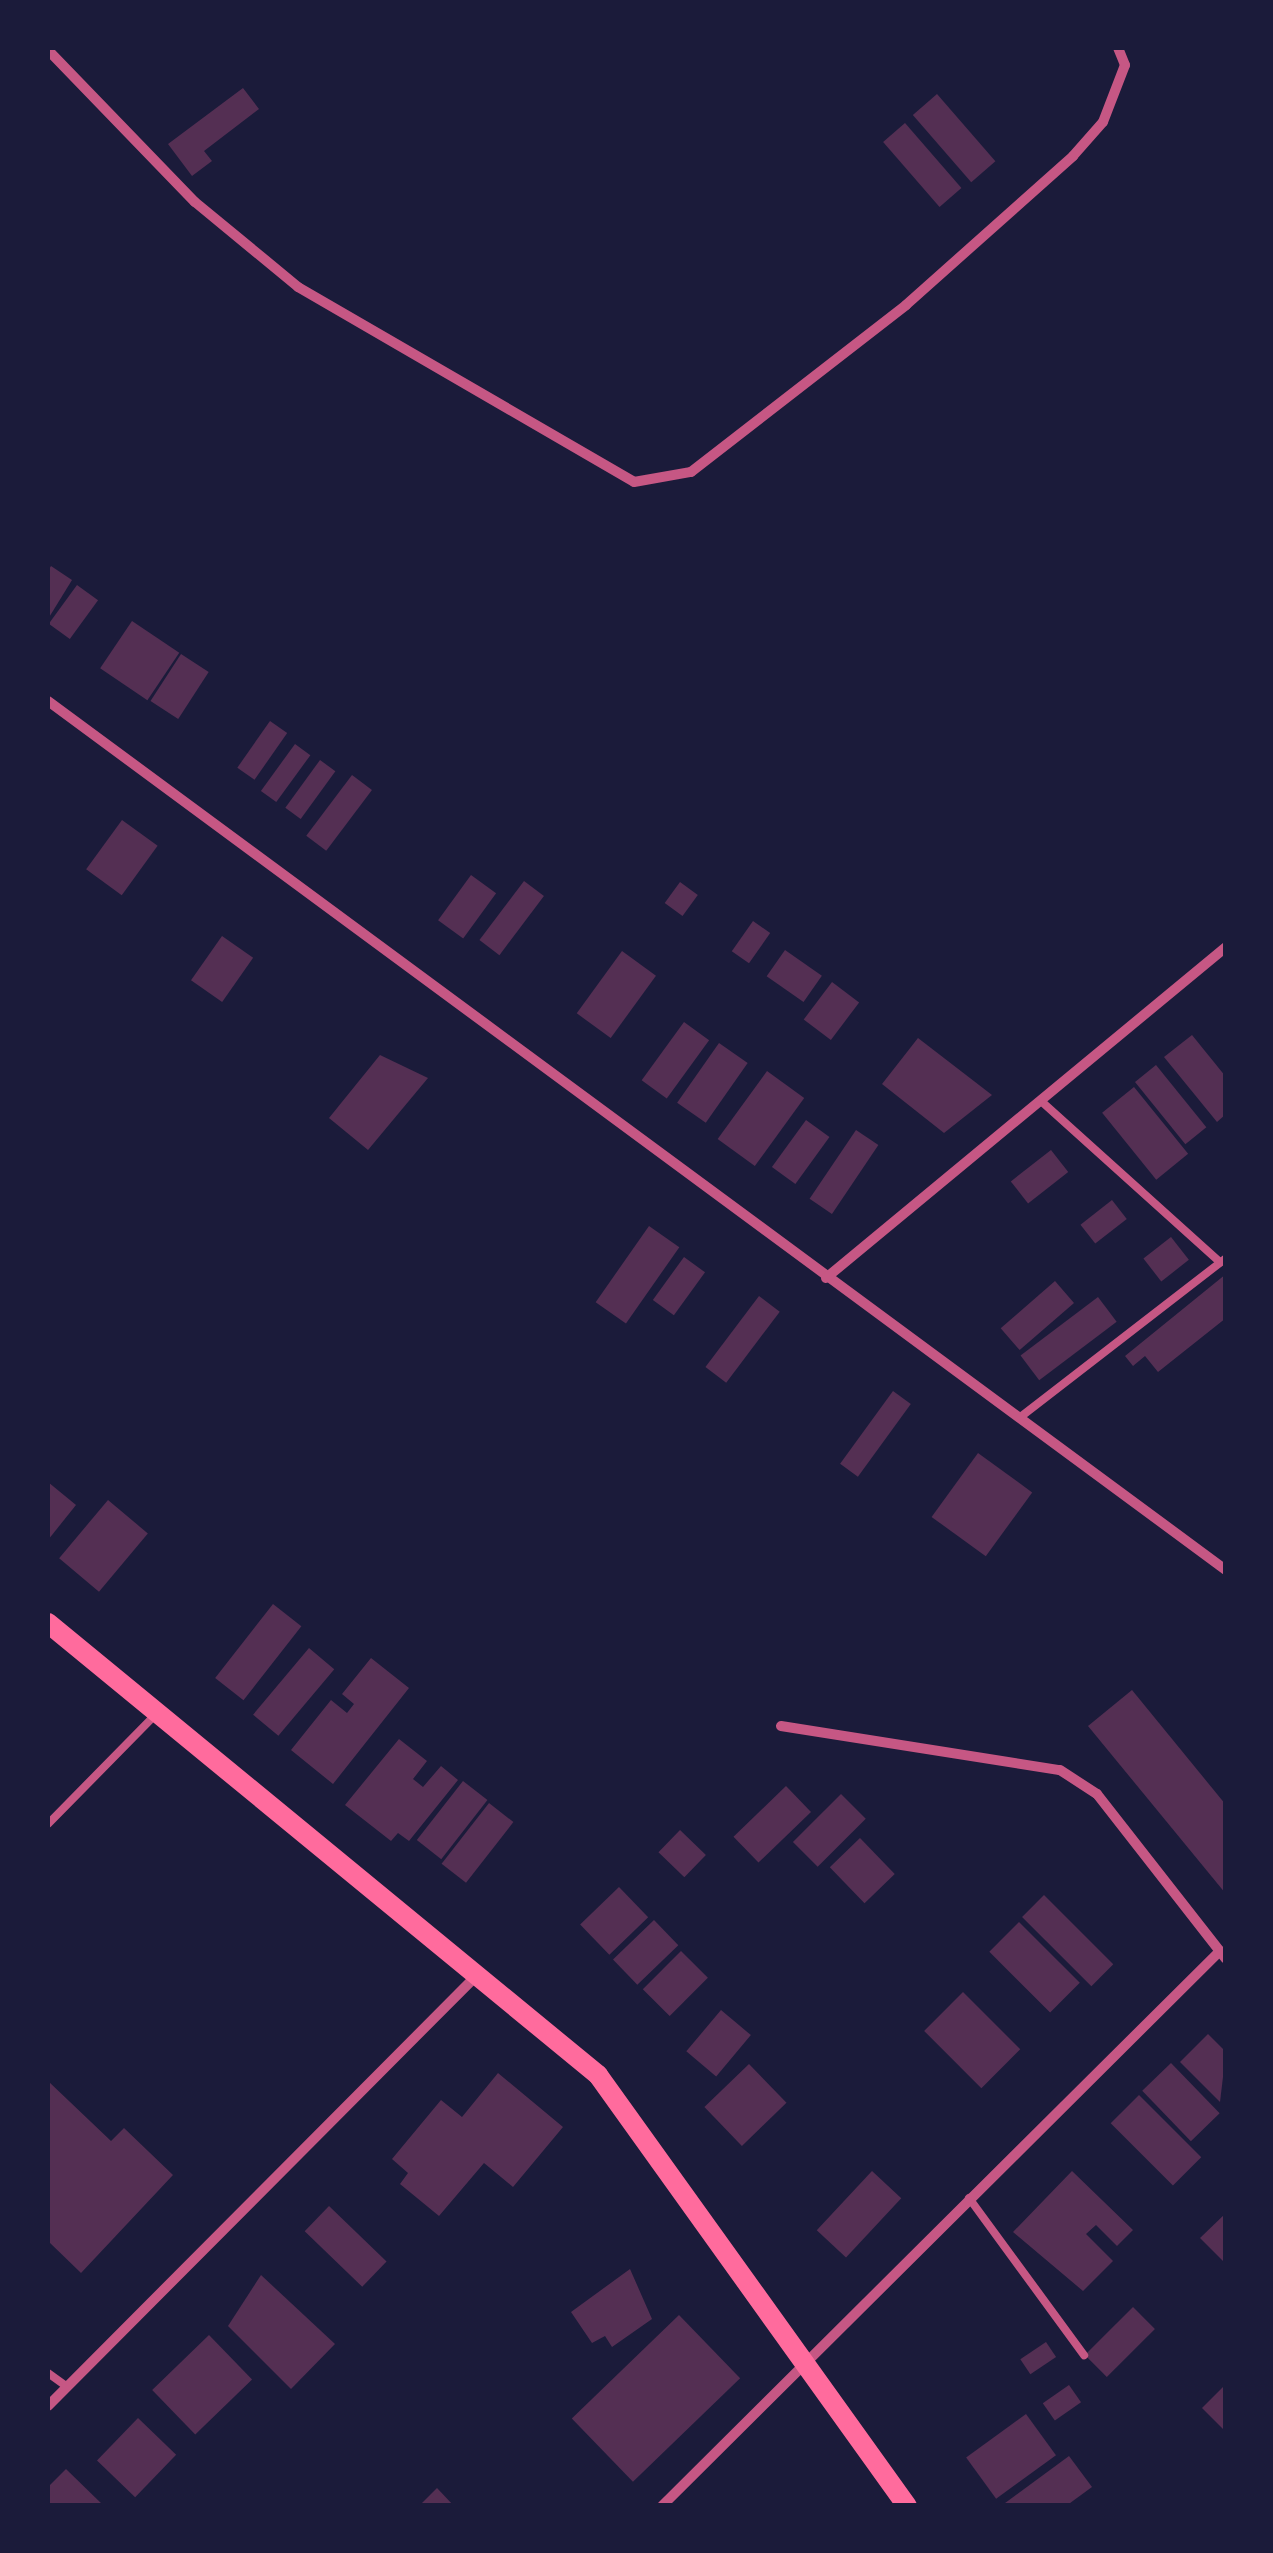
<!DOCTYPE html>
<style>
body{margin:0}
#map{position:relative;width:1273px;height:2553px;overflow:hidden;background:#1b1b3a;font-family:"Roboto Condensed",sans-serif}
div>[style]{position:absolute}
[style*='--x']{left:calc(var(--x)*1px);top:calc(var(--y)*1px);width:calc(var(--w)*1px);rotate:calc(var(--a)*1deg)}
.building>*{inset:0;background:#542f53;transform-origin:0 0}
.service>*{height:8px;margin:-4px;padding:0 4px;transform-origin:4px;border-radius:4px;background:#c65784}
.minor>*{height:10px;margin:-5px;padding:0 5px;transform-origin:5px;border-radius:5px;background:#c65784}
.secondary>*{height:20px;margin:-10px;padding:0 10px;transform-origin:10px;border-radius:10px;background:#ff6b9d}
span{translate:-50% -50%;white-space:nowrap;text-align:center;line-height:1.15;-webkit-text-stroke:10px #1b1b3a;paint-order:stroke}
.frame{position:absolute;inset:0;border:50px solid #1b1b3a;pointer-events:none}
</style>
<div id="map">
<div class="building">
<i style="clip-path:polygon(243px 88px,259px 109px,204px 151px,212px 161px,192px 176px,168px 144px)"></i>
<i style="left:937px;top:94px;width:89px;height:32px;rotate:49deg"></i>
<i style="left:905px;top:123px;width:86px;height:29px;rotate:49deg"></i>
<i style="clip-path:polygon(51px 566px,72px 580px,48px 619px,48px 571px)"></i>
<i style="left:77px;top:585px;width:26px;height:48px;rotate:36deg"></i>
<i style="left:132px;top:621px;width:57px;height:57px;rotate:34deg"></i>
<i style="left:181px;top:654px;width:33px;height:56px;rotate:33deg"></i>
<i style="left:270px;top:721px;width:21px;height:57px;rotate:35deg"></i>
<i style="left:295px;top:744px;width:19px;height:58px;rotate:36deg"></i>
<i style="left:320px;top:760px;width:19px;height:59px;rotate:36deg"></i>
<i style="left:352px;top:775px;width:25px;height:76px;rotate:37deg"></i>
<i style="left:122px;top:820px;width:44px;height:61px;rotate:36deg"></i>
<i style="left:471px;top:875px;width:31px;height:56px;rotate:36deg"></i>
<i style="left:524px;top:881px;width:25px;height:74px;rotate:37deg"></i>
<i style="left:680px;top:882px;width:22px;height:26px;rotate:36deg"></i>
<i style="left:753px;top:921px;width:21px;height:37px;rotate:35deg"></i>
<i style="left:222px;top:936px;width:38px;height:54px;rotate:35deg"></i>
<i style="left:785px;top:950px;width:45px;height:32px;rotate:35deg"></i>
<i style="left:622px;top:951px;width:42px;height:77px;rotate:36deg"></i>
<i style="left:832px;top:982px;width:34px;height:47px;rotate:37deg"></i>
<i style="left:684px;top:1022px;width:31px;height:72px;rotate:36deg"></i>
<i style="clip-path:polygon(1192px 1035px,1226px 1077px,1226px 1114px,1217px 1122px,1164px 1057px)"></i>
<i style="clip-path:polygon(918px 1038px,992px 1095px,944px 1133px,882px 1084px)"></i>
<i style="left:719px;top:1043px;width:35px;height:73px;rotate:35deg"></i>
<i style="clip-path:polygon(380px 1055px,428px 1078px,368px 1150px,329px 1118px)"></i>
<i style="left:1156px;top:1065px;width:80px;height:27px;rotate:51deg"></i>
<i style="left:767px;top:1071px;width:46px;height:84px;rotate:36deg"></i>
<i style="left:1134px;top:1087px;width:86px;height:41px;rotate:51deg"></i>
<i style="left:806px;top:1120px;width:29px;height:58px;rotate:36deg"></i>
<i style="left:856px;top:1130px;width:27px;height:83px;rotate:34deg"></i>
<i style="left:1051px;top:1150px;width:28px;height:51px;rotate:52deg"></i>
<i style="left:1112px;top:1200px;width:24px;height:40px;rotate:52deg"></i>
<i style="left:649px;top:1226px;width:37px;height:93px;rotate:35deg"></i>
<i style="left:1171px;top:1237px;width:29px;height:35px;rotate:52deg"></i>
<i style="left:684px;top:1257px;width:26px;height:53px;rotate:36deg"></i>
<i style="clip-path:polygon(1226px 1274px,1226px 1318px,1158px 1372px,1145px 1356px,1133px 1366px,1125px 1356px)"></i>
<i style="left:1055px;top:1281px;width:29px;height:72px;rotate:49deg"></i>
<i style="left:759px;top:1296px;width:26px;height:89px;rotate:37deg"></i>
<i style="left:1098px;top:1297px;width:31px;height:97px;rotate:53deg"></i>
<i style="left:893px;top:1391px;width:22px;height:90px;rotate:36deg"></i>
<i style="left:978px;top:1453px;width:67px;height:79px;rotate:36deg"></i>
<i style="clip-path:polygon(48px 1482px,76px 1505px,48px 1540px)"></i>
<i style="left:108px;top:1500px;width:52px;height:76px;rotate:40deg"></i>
<i style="left:273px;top:1604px;width:36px;height:94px;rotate:38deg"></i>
<i style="left:309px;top:1648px;width:33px;height:87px;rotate:40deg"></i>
<i style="clip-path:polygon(371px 1658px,409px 1688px,333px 1784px,291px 1750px,331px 1700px,347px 1713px,354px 1704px,342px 1694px)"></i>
<i style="clip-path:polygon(1132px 1690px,1226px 1805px,1226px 1894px,1088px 1726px)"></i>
<i style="clip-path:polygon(399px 1739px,427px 1761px,413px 1779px,423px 1787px,441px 1766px,458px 1780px,409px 1841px,398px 1833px,391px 1841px,345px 1805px)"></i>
<i style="left:463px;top:1781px;width:31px;height:75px;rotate:38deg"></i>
<i style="left:786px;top:1786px;width:36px;height:73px;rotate:46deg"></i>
<i style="left:841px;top:1794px;width:35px;height:68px;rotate:45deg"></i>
<i style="left:489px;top:1803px;width:31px;height:77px;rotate:38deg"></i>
<i style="left:680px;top:1830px;width:36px;height:31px;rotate:44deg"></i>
<i style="left:860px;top:1838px;width:50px;height:42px;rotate:46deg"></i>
<i style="left:619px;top:1887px;width:42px;height:54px;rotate:46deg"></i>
<i style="left:1044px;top:1895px;width:98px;height:31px;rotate:45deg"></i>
<i style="left:654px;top:1920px;width:35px;height:57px;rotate:46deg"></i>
<i style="left:1019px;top:1922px;width:86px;height:42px;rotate:45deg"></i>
<i style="left:681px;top:1951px;width:38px;height:54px;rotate:45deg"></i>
<i style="left:963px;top:1992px;width:81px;height:55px;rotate:45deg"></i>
<i style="left:721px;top:2010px;width:39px;height:54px;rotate:40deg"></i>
<i style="clip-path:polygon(1208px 2034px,1226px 2052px,1220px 2102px,1180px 2062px)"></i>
<i style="left:1171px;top:2063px;width:70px;height:40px;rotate:46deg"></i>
<i style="left:749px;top:2064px;width:54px;height:62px;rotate:46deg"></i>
<i style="clip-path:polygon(498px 2073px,563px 2127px,513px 2187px,484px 2163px,439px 2216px,400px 2184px,408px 2173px,392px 2159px,441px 2100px,462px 2117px)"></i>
<i style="clip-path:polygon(48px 2081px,111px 2141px,124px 2128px,173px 2175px,81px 2273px,48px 2241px)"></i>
<i style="left:1139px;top:2095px;width:88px;height:40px;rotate:45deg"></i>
<i style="left:872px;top:2171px;width:40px;height:81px;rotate:43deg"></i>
<i style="clip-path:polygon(1072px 2171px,1133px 2230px,1117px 2246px,1096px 2225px,1086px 2234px,1113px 2261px,1083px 2291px,1013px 2232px)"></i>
<i style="left:329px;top:2206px;width:80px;height:35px;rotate:44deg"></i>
<i style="clip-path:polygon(1226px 2213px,1226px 2264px,1200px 2238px)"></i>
<i style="clip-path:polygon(630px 2269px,652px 2319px,612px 2347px,605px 2336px,592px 2343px,571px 2312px)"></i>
<i style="clip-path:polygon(261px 2275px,335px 2344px,291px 2389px,228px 2326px)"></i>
<i style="left:1133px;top:2307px;width:31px;height:68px;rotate:45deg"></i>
<i style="left:679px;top:2315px;width:88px;height:149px;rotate:46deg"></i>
<i style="left:209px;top:2335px;width:62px;height:79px;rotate:46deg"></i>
<i style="left:1046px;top:2342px;width:18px;height:31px;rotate:56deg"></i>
<i style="clip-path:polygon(1226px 2384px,1226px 2432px,1202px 2408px)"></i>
<i style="left:1069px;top:2385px;width:21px;height:32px;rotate:55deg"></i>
<i style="left:1026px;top:2414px;width:51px;height:74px;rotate:54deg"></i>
<i style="left:138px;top:2418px;width:53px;height:59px;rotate:44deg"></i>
<i style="clip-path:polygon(1069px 2456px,1092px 2487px,1066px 2506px,1001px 2506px)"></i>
<i style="clip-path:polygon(66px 2469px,104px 2506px,48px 2506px,48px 2487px)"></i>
<i style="clip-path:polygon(437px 2488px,454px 2506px,419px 2506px)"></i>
</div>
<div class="service">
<i style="--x:1041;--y:1101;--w:241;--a:42"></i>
<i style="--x:1023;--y:1415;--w:257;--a:-37.7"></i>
<i style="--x:48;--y:1824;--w:156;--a:-45.5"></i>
<i style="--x:969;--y:2198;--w:195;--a:53.8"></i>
<i style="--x:48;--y:2373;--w:24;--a:36"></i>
</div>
<div class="minor">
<i style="--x:48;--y:50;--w:211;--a:46"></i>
<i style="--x:195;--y:202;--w:134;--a:39.5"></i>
<i style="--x:298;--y:287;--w:388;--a:30.1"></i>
<i style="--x:634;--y:482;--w:58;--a:-10"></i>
<i style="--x:691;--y:472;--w:272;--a:-37.8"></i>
<i style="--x:906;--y:305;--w:224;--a:-41.7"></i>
<i style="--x:1073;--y:156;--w:45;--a:-48.6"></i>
<i style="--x:1103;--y:122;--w:61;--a:-68.9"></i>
<i style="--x:1125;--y:65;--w:18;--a:-112"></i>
<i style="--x:48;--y:701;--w:1464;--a:36.42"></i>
<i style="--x:826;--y:1278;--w:519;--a:-39.61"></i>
<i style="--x:781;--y:1726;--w:282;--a:9"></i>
<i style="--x:1060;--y:1770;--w:44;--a:33"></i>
<i style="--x:1097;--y:1794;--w:209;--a:52"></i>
<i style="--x:48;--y:2406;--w:602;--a:-45.13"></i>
<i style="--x:662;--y:2506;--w:787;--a:-44.85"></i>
</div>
<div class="secondary">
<i style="--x:48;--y:1623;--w:712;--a:39.41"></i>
<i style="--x:598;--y:2075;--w:530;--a:54.36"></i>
</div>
<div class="frame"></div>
</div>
